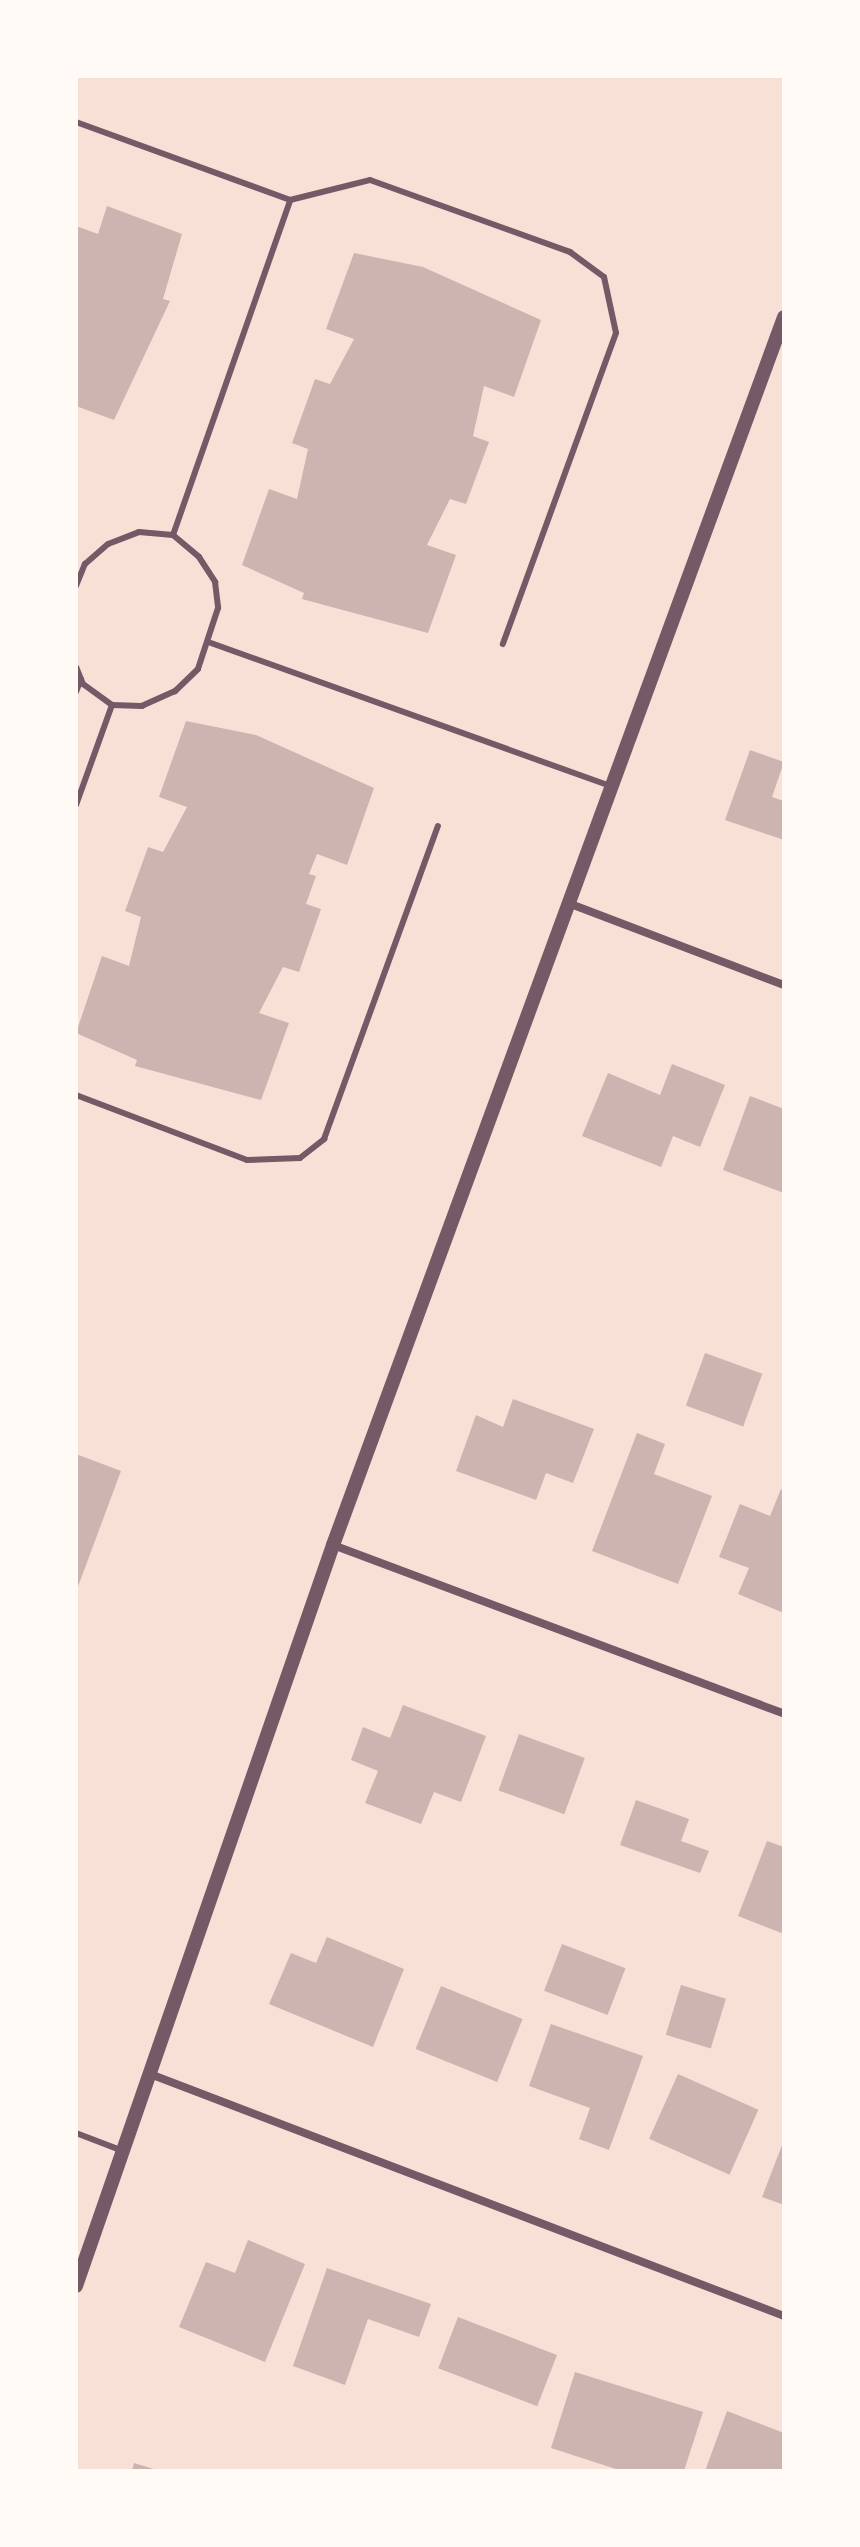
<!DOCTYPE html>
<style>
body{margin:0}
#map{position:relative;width:860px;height:2547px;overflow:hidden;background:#f7e1d7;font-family:"Source Sans 3",sans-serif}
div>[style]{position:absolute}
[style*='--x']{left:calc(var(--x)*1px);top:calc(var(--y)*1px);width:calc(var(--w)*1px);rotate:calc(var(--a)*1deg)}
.building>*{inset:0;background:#ccb4b1;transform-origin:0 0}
.service>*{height:6px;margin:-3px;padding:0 3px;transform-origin:3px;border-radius:3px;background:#755966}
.minor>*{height:8px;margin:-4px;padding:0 4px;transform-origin:4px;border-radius:4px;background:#755966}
.tertiary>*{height:14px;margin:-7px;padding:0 7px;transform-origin:7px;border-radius:7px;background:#755966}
span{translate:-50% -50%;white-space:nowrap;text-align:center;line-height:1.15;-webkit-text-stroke:7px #fffaf5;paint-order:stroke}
.frame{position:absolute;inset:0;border:78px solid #fffaf5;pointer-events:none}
</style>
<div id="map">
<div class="building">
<i style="clip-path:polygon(107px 206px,182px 234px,163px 299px,170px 301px,114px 420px,76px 406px,76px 226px,98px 234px)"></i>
<i style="clip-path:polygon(354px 253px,423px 267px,541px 320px,514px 397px,484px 386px,473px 436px,489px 442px,466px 504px,450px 499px,427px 545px,456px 555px,428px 633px,302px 599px,304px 593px,242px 565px,269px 489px,297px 499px,308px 449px,292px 443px,315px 379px,330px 384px,354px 339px,326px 329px)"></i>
<i style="clip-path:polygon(186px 721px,256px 735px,374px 788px,347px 865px,317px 854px,309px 874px,316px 876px,306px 904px,321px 909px,299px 972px,283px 967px,259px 1013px,289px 1023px,261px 1100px,135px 1066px,137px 1060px,76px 1033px,102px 956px,129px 966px,141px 917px,125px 911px,148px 847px,163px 852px,187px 807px,159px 797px)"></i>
<i style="clip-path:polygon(750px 750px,784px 762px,772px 797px,784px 801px,784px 840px,725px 820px)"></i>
<i style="clip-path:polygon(672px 1064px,725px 1085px,700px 1147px,673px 1136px,661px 1167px,582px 1136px,608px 1073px,660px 1095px)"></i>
<i style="clip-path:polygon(750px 1096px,784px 1109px,784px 1193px,723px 1170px)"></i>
<i style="left:705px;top:1353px;width:61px;height:56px;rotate:20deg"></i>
<i style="clip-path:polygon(513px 1399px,594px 1429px,573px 1483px,546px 1473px,536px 1500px,456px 1471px,476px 1415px,503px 1427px)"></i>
<i style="clip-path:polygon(637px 1433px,665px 1444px,654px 1474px,712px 1496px,678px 1584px,592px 1551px)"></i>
<i style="clip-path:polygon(76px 1454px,121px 1471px,76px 1592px)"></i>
<i style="clip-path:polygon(781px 1489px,784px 1491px,784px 1613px,738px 1594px,749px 1568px,719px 1557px,740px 1504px,770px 1516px)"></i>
<i style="clip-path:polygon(403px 1705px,486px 1736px,461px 1802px,434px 1792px,421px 1824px,365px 1803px,378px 1771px,351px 1760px,363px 1727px,390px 1738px)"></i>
<i style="left:519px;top:1734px;width:70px;height:60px;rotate:20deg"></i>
<i style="clip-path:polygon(636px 1800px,689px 1819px,681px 1841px,709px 1851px,700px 1873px,620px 1845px)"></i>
<i style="clip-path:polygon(767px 1841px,784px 1847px,784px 1934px,738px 1916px)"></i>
<i style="clip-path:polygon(327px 1937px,404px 1969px,373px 2047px,269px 2004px,291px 1953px,316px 1963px)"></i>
<i style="left:562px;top:1944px;width:68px;height:50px;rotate:21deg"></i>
<i style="left:681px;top:1985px;width:47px;height:52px;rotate:17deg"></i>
<i style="left:441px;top:1986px;width:88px;height:68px;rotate:22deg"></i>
<i style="clip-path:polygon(551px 2024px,643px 2056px,609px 2150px,579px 2139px,590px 2108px,529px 2086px)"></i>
<i style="left:678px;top:2074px;width:88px;height:71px;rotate:24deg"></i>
<i style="clip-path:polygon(784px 2140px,784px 2205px,762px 2197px)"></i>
<i style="clip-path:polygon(248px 2240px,305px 2264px,265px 2362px,179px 2327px,206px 2262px,235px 2273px)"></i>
<i style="clip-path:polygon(327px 2268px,431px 2304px,419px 2337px,368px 2319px,345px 2385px,293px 2366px)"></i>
<i style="left:458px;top:2317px;width:106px;height:55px;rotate:21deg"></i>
<i style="clip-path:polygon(575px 2372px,703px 2412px,684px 2471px,622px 2471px,551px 2448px)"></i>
<i style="clip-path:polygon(727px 2411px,784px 2433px,784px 2471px,705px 2471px)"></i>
<i style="clip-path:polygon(134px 2463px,157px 2470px,156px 2471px,132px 2471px)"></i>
</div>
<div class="service">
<i style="--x:76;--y:122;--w:228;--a:20"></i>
<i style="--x:290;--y:200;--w:82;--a:-14"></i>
<i style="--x:370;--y:180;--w:213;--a:19.8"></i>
<i style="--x:570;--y:252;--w:42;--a:36.3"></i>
<i style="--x:604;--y:277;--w:57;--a:77.9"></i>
<i style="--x:616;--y:333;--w:331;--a:110"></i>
<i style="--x:173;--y:535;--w:355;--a:-70.7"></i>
<i style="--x:76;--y:586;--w:24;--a:-68"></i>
<i style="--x:85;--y:564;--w:30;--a:-41"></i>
<i style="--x:108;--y:544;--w:33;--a:-21"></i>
<i style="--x:139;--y:532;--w:34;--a:5"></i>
<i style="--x:173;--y:535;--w:34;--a:40"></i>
<i style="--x:199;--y:557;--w:30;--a:57"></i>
<i style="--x:215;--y:582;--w:26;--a:83"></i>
<i style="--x:218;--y:608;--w:64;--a:108.2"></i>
<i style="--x:198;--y:669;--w:32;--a:136"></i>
<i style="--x:175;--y:691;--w:36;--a:156"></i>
<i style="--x:142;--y:706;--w:30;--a:-178"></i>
<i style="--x:112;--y:705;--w:36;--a:-144"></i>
<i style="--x:83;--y:684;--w:18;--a:-112"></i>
<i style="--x:211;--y:643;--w:425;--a:19.7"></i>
<i style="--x:76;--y:692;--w:14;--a:-69"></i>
<i style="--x:76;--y:805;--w:106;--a:-70.2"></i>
<i style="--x:76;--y:1095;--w:183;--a:20.8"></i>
<i style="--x:247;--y:1160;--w:53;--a:-2.2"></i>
<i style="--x:300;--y:1158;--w:31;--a:-38"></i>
<i style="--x:324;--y:1139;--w:333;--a:-70"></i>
<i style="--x:76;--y:2133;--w:50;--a:21"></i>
</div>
<div class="minor">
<i style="--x:568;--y:903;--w:231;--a:20.8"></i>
<i style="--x:333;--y:1545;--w:482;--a:20.5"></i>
<i style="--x:150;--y:2074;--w:679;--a:20.89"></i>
</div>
<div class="tertiary">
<i style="--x:76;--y:2286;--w:784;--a:-70.87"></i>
<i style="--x:333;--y:1545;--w:1308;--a:-69.83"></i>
</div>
<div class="frame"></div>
</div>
